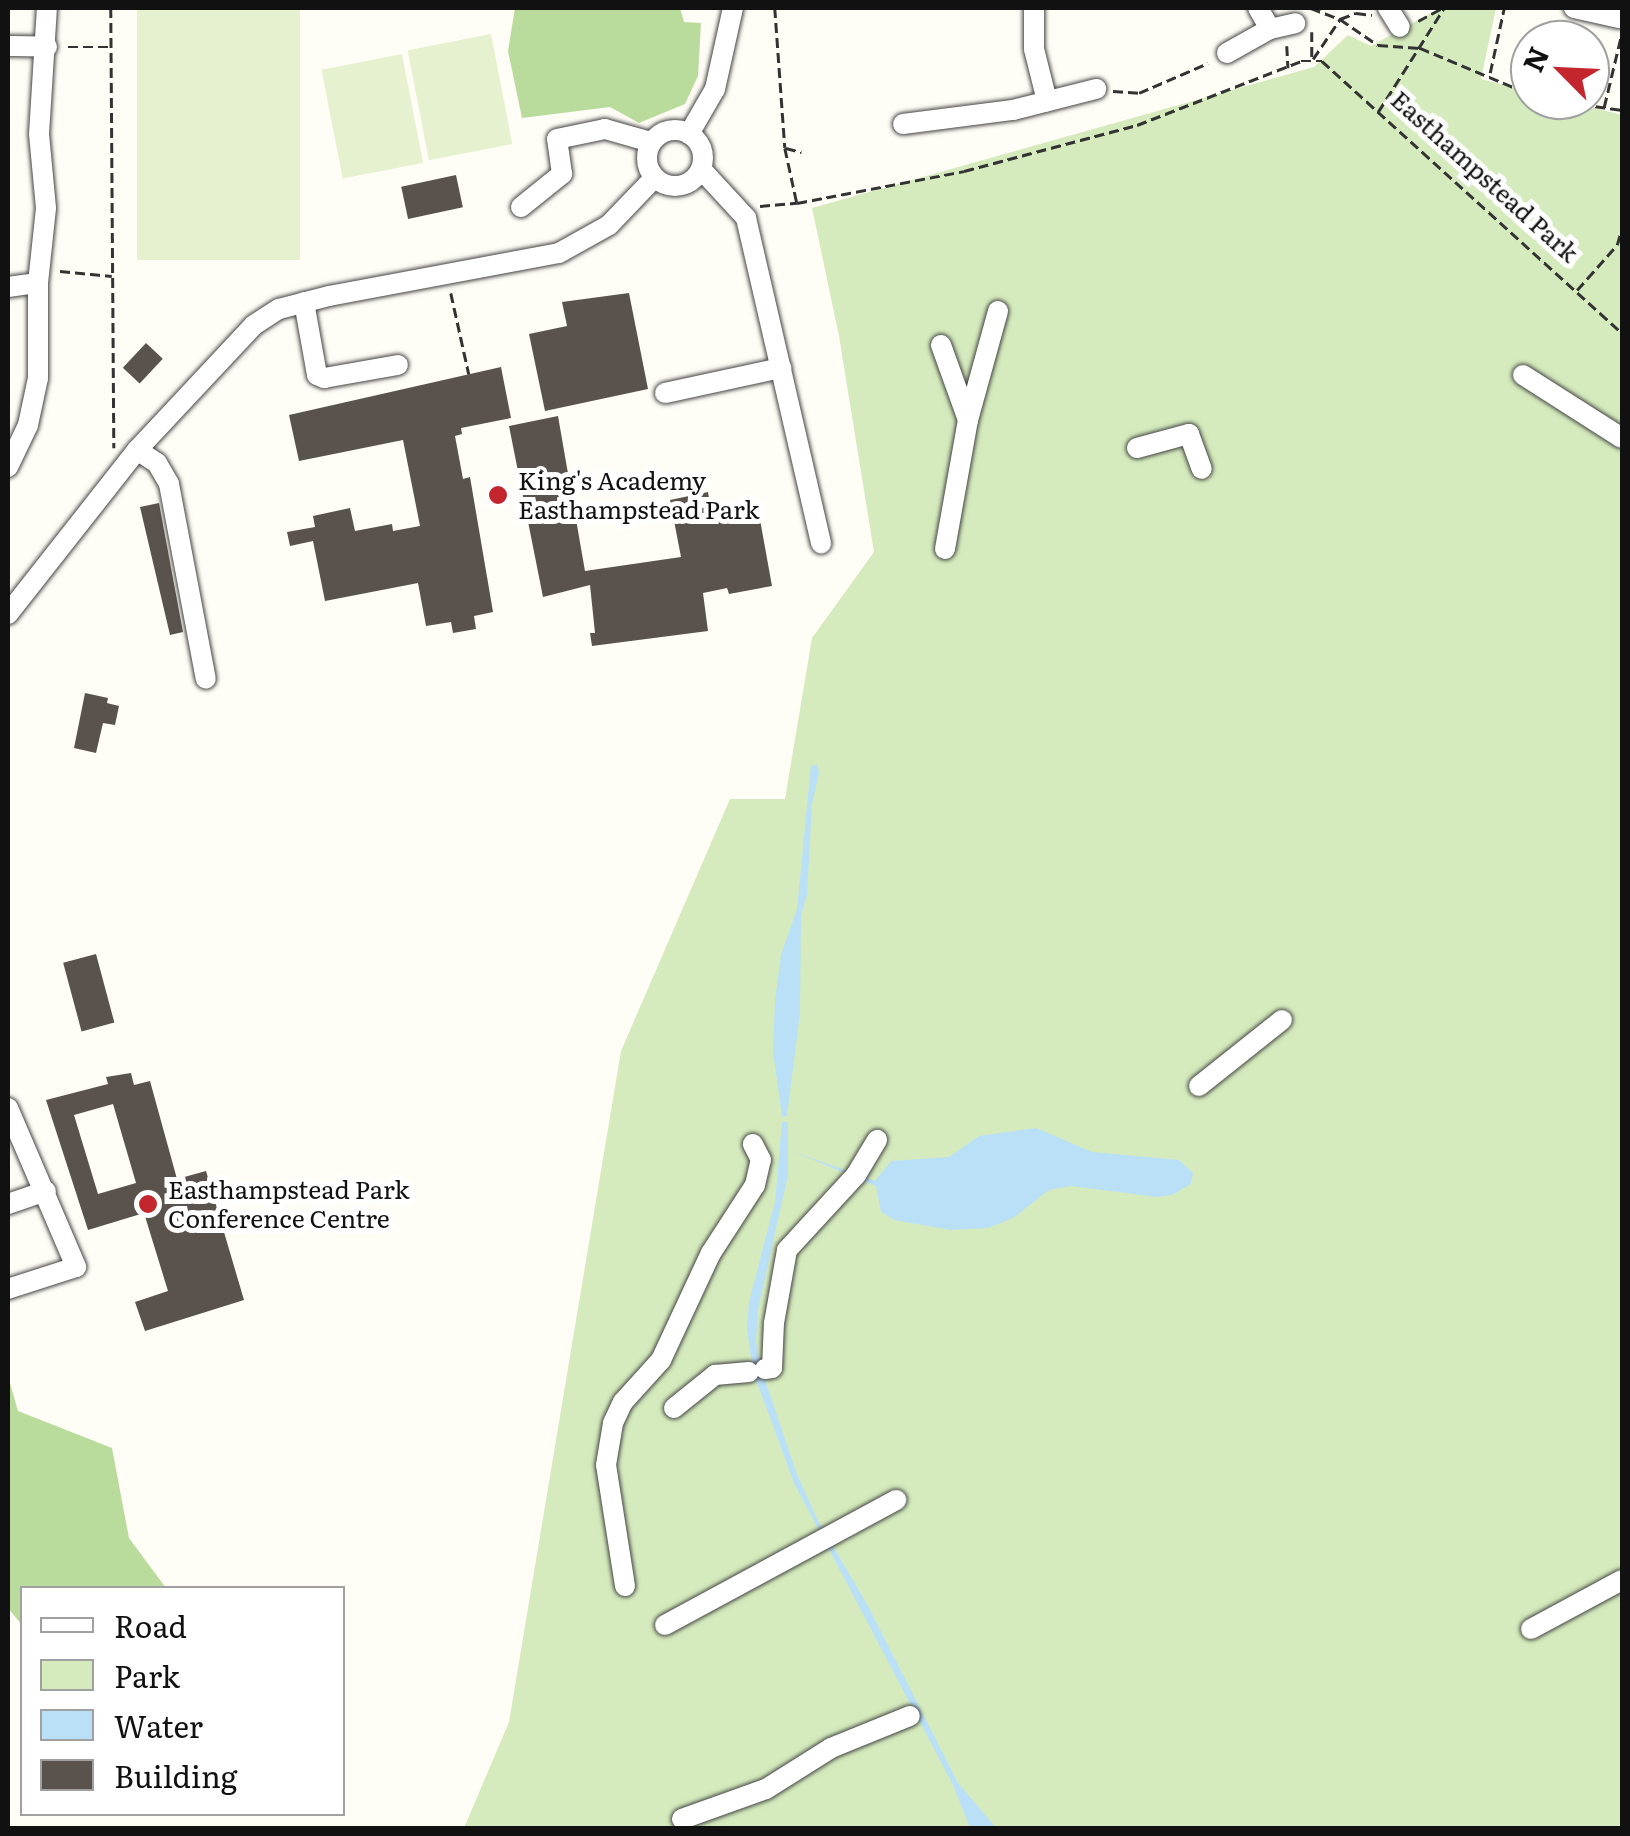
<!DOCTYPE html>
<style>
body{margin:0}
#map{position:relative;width:1630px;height:1836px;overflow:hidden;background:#fffdf5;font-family:Literata,serif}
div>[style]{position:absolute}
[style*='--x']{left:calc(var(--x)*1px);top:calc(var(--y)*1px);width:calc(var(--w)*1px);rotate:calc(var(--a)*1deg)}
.green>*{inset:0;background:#d5ebbd}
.forest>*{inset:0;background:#b9dc9c}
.pitch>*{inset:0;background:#e6f2cf;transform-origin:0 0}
.water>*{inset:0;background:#b9e0f7}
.building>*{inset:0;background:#5a524d;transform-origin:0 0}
.path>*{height:2.5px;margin-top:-1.25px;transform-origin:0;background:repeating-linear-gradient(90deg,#333 0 10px,transparent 0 15px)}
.roads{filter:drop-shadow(0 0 2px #444) drop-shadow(0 0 2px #444)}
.minor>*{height:20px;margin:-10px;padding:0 10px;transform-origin:10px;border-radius:10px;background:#fff}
.minor>.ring{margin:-10px;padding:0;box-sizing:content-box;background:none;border:20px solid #fff;border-radius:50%}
.dots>*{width:28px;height:28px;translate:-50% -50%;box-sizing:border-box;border:5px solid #fff;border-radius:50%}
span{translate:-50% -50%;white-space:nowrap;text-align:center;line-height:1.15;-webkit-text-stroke:10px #fff;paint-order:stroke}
.street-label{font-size:25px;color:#111}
.poi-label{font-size:25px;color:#111}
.left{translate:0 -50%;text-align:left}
.frame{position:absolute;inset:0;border:10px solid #111;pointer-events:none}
.legend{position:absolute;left:20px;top:1586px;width:325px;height:230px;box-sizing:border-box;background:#fff;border:2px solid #a0a0a0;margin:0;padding:12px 18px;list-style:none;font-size:30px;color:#111}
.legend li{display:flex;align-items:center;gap:20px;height:50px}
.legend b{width:50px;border:2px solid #a0a0a0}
.north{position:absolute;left:1510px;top:20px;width:100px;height:100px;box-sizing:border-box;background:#fff;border:2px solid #a0a0a0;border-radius:50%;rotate:294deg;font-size:28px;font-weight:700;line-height:40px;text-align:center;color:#111}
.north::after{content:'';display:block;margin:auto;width:35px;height:45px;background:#c4262e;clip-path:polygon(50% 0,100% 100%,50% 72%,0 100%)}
</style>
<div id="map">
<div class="green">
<i style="clip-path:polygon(1440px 8px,1496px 8px,1481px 79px,1530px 92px,1530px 100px,1563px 100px,1622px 115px,1622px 1828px,464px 1828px,509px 1722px,621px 1051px,730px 799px,785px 799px,812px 638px,874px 552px,839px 336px,812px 208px,1314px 67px,1348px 35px,1371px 46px)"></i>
</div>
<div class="forest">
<i style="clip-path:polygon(515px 8px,680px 8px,684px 22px,701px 23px,698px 76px,685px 104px,639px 123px,610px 107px,522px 118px,508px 51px)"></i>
<i style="clip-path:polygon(8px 1376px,18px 1411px,112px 1448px,129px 1538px,166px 1588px,22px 1588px,22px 1625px,8px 1608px)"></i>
</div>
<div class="pitch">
<i style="left:137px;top:8px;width:163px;height:252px"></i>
<i style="left:491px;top:34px;width:112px;height:85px;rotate:79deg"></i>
<i style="left:402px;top:54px;width:111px;height:82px;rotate:79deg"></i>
</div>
<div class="water">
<i style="clip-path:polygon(811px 765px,817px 765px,819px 773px,812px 804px,807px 895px,801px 915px,800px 1013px,787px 1116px,782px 1117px,773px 1051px,775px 1000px,781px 955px,797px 909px)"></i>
<i style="clip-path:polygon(782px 1122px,788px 1122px,788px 1175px,758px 1309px,756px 1342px,760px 1365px,796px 1472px,817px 1519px,868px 1606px,958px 1783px,996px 1828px,970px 1828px,953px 1785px,794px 1483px,753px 1372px,747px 1329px,749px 1302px,775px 1202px)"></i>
<i style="clip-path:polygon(1036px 1128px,1092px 1152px,1179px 1160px,1193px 1173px,1191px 1184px,1172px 1195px,1157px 1197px,1071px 1186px,1049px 1190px,1013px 1218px,988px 1228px,951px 1230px,894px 1220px,881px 1212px,876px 1186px,792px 1151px,875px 1181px,891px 1161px,949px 1157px,979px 1136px)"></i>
</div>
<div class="building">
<i style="left:456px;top:175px;width:33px;height:56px;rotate:78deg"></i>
<i style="clip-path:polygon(629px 293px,648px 389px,545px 411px,529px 334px,567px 326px,562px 302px)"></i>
<i style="left:146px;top:343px;width:23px;height:34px;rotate:43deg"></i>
<i style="clip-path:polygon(501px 367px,511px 418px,461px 428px,462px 434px,455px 436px,463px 479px,470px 477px,493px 612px,474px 616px,476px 629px,453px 633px,451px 622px,426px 626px,418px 583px,325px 601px,313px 541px,290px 546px,287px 532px,315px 527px,313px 516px,350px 508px,355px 531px,392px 524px,393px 531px,420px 526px,403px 440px,299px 461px,289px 415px)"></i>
<i style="clip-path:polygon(558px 416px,585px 571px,681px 557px,670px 500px,708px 492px,711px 511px,757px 503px,772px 586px,729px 594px,727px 588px,703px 593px,708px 631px,592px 646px,590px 633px,595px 633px,590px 585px,543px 597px,509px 426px)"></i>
<i style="clip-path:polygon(159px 503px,183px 632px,170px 635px,140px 507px)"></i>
<i style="clip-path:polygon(85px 693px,108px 698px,107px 703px,119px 706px,115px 725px,103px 723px,96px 753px,74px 748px)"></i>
<i style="left:96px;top:954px;width:71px;height:34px;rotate:75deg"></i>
<i style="clip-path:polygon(evenodd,131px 1073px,134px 1085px,150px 1081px,177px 1179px,206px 1171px,244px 1300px,145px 1331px,135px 1302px,168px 1291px,144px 1213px,88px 1230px,46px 1100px,108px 1084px,106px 1077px,131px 1073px,113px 1104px,136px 1183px,98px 1194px,74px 1115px,113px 1104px)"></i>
</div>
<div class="path">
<i style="--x:111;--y:8;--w:440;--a:89.6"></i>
<i style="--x:775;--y:8;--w:140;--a:85.9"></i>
<i style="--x:785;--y:148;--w:56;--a:77.7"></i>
<i style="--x:1311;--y:8;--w:31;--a:21"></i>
<i style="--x:1340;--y:19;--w:46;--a:34.4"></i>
<i style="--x:1378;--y:45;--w:42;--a:4.1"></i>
<i style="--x:1420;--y:48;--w:119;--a:22.7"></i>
<i style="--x:1418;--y:21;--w:27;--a:-28"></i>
<i style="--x:1312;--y:32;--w:27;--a:90"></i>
<i style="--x:1287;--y:46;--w:22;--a:87"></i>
<i style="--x:68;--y:47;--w:42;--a:0"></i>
<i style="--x:1313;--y:59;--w:48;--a:-56"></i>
<i style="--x:1340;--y:19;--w:17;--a:-21"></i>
<i style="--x:1356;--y:13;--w:16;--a:7"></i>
<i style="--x:1490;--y:73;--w:66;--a:-77.8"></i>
<i style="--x:1113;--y:91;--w:26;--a:4"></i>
<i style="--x:1139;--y:93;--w:75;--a:-23.5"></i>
<i style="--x:1551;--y:100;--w:72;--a:8"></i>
<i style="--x:1604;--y:107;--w:73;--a:-76.5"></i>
<i style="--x:1378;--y:112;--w:123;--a:-57.6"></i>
<i style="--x:786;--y:148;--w:16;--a:15"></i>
<i style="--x:760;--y:206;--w:37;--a:-5"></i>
<i style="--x:797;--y:203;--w:170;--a:-10.8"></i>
<i style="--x:964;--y:171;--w:179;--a:-14.9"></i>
<i style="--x:1137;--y:125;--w:176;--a:-21.3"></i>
<i style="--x:1301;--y:61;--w:21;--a:0"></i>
<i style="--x:1322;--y:61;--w:405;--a:42.2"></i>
<i style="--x:60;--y:271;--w:52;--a:5.5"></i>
<i style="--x:1577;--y:290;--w:60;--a:-48.4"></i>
<i style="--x:1617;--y:245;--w:18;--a:-74"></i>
<i style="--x:451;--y:293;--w:83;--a:77.5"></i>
</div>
<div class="roads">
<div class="minor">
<i style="--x:1034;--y:8;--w:41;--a:90"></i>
<i style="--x:1034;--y:49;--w:54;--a:76"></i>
<i style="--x:1258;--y:8;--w:24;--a:60"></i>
<i style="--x:1388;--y:8;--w:22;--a:58"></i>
<i style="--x:1574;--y:8;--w:46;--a:12.5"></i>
<i style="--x:8;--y:46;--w:39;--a:1"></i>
<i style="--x:1227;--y:53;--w:49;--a:-29.2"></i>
<i style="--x:1270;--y:29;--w:26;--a:-13"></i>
<i style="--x:903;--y:124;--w:111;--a:-7.3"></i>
<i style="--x:1013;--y:110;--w:86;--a:-14.2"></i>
<i class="ring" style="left:647px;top:130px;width:36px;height:36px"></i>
<i style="--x:689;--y:134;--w:52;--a:-60"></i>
<i style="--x:715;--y:89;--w:83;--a:-77.5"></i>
<i style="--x:701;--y:169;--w:67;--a:47.4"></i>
<i style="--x:746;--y:218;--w:334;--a:77"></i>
<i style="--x:521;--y:207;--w:53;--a:-38.8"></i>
<i style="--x:562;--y:174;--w:35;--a:-98"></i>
<i style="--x:557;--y:139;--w:49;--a:-11.8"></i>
<i style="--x:605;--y:129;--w:48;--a:15.8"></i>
<i style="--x:8;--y:287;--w:30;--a:-8"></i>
<i style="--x:304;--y:302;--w:74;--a:79.9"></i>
<i style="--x:317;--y:375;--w:8;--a:23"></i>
<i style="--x:324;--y:378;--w:75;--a:-10"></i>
<i style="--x:941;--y:345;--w:80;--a:70.2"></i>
<i style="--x:1523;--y:375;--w:117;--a:32.5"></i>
<i style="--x:665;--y:393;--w:119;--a:-12.2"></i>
<i style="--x:1137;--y:448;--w:54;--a:-15.1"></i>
<i style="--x:1189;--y:434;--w:37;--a:70"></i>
<i style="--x:137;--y:450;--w:24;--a:33"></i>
<i style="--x:157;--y:463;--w:24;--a:60"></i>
<i style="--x:169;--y:484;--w:198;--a:79.3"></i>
<i style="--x:8;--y:467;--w:47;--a:-64.5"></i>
<i style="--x:28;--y:425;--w:48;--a:-78"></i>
<i style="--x:38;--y:378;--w:95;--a:-90"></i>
<i style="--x:38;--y:283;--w:75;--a:-83.9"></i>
<i style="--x:46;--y:208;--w:74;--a:-95.4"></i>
<i style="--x:39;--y:134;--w:126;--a:-86.4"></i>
<i style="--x:945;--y:549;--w:131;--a:-79.9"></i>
<i style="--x:968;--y:420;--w:113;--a:-74.6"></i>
<i style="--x:8;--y:614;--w:209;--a:-51.8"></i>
<i style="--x:137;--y:450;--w:171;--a:-46.9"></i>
<i style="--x:254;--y:325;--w:30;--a:-33"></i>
<i style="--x:279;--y:309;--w:52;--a:-14.6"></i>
<i style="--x:329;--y:296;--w:234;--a:-10.6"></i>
<i style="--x:559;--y:253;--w:57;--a:-29.2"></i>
<i style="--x:609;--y:225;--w:65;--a:-46.2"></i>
<i style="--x:1199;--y:1086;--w:106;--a:-38.5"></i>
<i style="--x:8;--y:1108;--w:173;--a:66.8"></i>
<i style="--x:76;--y:1267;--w:71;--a:162.1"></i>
<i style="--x:8;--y:1204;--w:40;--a:-18.9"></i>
<i style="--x:765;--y:1369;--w:7;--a:-8"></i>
<i style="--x:772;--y:1368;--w:45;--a:-87.5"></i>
<i style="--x:774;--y:1323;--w:74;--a:-79.9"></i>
<i style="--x:787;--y:1250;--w:102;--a:-47.4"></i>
<i style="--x:856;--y:1175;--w:41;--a:-59"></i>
<i style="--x:674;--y:1408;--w:53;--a:-38.8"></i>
<i style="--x:715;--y:1375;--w:34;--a:-5"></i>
<i style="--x:625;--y:1586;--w:122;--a:-98.9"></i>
<i style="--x:606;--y:1465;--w:43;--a:-80.5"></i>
<i style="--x:613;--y:1423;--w:23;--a:-65"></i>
<i style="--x:623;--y:1402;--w:57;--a:-47.9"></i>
<i style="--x:661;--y:1360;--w:118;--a:-65"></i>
<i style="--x:711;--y:1253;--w:81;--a:-57.1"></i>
<i style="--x:755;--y:1185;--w:26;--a:-77"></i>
<i style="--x:761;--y:1160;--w:18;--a:-117"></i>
<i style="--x:665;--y:1625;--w:263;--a:-28.4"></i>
<i style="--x:1531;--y:1629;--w:103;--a:-28.3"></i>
<i style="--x:682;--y:1819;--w:89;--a:-19.7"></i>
<i style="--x:766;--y:1789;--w:77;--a:-32.2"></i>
<i style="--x:831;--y:1748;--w:85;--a:-22.1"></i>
</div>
</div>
<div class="dots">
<i style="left:498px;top:495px;background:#c4262e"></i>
<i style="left:148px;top:1204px;background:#c4262e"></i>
</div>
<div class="street-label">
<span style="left:1485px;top:176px;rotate:42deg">Easthampstead Park</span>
</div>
<div class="poi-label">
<span class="left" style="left:518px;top:495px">King's Academy<br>Easthampstead Park</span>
<span class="left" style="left:168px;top:1204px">Easthampstead Park<br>Conference Centre</span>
</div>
<div class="frame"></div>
<ul class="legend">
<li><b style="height:12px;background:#fff"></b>Road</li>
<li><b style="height:28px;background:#d5ebbd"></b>Park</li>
<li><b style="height:28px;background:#b9e0f7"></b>Water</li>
<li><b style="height:28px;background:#5a524d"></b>Building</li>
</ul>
<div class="north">N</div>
</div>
